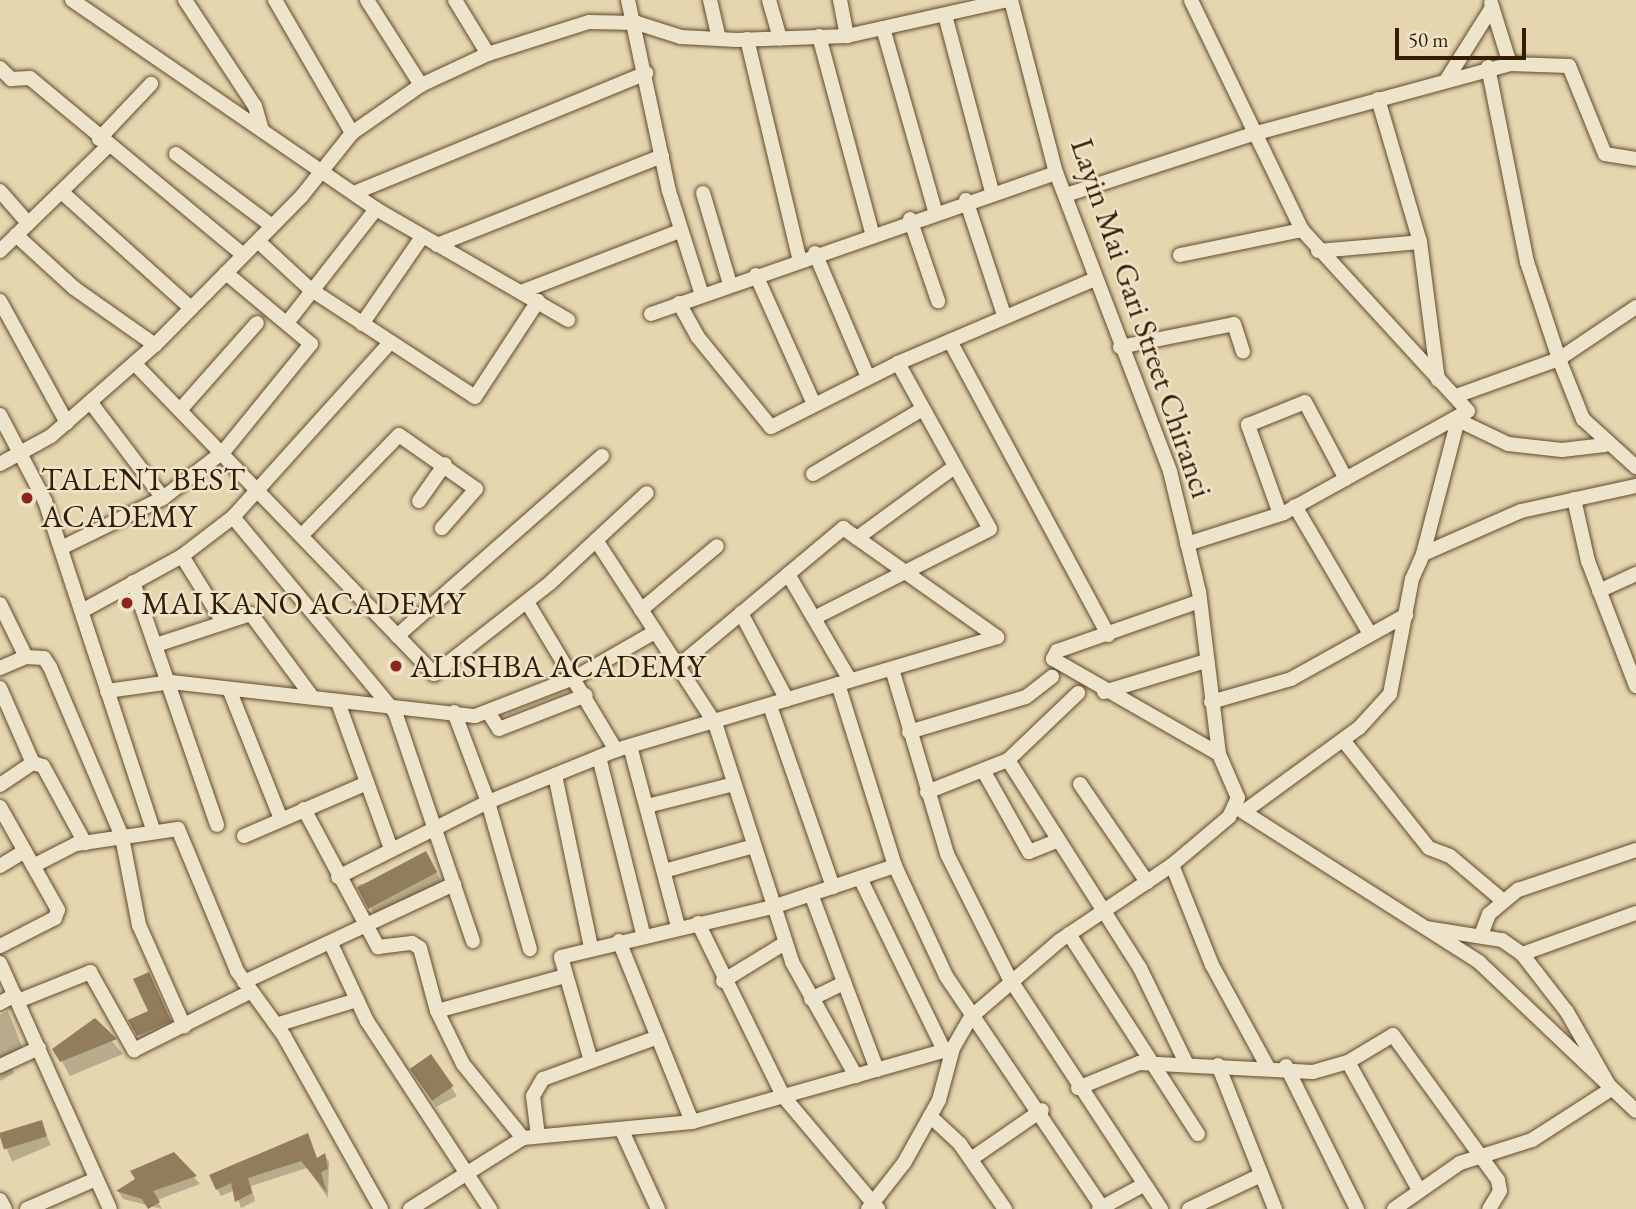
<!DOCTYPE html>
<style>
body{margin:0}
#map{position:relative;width:1636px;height:1209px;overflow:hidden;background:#e5d6af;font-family:"EB Garamond",serif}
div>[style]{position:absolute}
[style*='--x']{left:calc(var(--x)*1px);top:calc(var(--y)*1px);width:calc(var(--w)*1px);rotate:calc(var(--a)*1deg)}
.shadow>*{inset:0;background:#0003;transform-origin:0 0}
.building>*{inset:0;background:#917d5b;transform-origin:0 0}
.roads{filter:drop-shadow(0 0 2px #624a2c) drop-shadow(0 0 2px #624a2c)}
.street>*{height:14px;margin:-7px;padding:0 7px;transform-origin:7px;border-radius:7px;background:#eee4cb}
.dots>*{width:19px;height:19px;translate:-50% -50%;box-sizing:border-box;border:4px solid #eee4cb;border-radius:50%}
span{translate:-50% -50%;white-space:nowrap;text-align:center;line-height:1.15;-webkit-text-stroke:5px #eee4cb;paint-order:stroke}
.street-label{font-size:32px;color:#361c01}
.poi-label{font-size:32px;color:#361c01}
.left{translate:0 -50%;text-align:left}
.scale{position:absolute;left:1395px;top:28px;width:131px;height:32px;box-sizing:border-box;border:4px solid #361c01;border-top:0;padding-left:9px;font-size:21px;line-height:24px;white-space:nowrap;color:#361c01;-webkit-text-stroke:5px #eee4cb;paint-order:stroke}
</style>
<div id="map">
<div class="shadow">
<i style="clip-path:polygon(434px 867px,444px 887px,375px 916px,358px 885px)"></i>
<i style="clip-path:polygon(149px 974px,178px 1035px,147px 1049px,131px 1021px,150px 1012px)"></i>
<i style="clip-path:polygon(8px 1011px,23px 1049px,8px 1057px,14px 1073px,0 1081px,0 1015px)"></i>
<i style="clip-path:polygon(95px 1021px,123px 1054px,70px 1076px,55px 1049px)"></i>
<i style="clip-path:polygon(431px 1057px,457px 1096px,436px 1107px,419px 1080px)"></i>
<i style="left:41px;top:1122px;width:25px;height:42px;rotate:67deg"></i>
<i style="clip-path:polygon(307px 1136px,317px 1160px,325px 1155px,329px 1162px,328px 1198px,307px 1168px,251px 1186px,255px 1201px,241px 1208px,235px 1190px,221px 1196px,217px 1189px)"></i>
<i style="clip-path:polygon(174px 1154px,200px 1184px,157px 1200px,162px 1209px,123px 1199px,118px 1191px)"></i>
</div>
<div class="building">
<i style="left:426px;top:851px;width:24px;height:78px;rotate:62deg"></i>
<i style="clip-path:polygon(149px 972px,171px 1021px,137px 1036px,128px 1020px,148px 1011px,133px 979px)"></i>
<i style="clip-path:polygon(95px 1018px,117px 1039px,60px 1062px,52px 1049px)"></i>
<i style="left:431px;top:1054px;width:39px;height:26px;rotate:55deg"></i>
<i style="left:42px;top:1120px;width:17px;height:45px;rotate:73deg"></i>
<i style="clip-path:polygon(308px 1133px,317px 1158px,325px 1153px,328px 1169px,321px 1172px,327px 1193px,301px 1161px,248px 1178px,252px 1193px,235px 1202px,231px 1183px,216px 1190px,209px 1175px)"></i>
<i style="clip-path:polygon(174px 1152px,197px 1176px,153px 1191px,160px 1202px,148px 1209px,142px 1199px,116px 1191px,135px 1179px,130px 1171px)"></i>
</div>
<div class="roads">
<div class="street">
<i style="--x:72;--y:0;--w:369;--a:34.5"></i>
<i style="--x:376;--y:209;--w:222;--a:30"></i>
<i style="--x:185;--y:0;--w:127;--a:56.6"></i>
<i style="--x:255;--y:106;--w:25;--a:74"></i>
<i style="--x:275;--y:0;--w:154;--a:59.9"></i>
<i style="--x:367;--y:0;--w:101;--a:57.6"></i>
<i style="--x:455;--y:0;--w:63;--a:58.6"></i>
<i style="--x:628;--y:0;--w:195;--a:77.9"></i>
<i style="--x:669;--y:191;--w:109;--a:72.4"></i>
<i style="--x:710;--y:0;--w:40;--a:77"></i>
<i style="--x:769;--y:0;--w:40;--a:74"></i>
<i style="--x:840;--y:0;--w:37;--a:79"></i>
<i style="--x:1491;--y:3;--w:64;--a:72.7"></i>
<i style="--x:945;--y:15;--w:183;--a:75.1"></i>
<i style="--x:883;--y:28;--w:189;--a:74.1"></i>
<i style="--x:819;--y:36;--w:203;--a:74.9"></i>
<i style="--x:747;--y:39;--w:225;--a:76.6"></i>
<i style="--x:1488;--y:67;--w:199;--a:78.7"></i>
<i style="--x:1527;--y:262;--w:102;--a:71.7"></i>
<i style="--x:1559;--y:359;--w:65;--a:68.2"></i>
<i style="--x:1583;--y:419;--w:72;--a:42.2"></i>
<i style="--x:0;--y:68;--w:16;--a:45"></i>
<i style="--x:11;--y:79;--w:19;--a:-3"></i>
<i style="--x:30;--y:78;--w:277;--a:39.7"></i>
<i style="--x:1447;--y:79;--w:83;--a:-57.8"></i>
<i style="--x:1378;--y:99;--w:149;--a:73.6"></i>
<i style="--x:99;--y:139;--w:76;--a:-46.6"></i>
<i style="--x:176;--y:154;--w:119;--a:36.8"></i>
<i style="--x:0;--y:191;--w:43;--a:48.8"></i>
<i style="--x:354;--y:193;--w:316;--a:-22.3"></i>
<i style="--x:703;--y:193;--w:95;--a:73.5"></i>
<i style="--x:65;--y:195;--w:168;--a:41.9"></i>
<i style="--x:1066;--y:195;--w:197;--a:-18.1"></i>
<i style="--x:1253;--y:134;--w:266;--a:-15.2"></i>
<i style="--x:1510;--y:64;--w:59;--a:1.9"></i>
<i style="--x:1569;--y:66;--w:95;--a:67.8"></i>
<i style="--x:1605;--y:154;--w:31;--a:9"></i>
<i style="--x:966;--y:200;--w:121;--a:71.7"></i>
<i style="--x:910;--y:219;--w:87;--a:71.1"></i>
<i style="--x:16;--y:235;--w:79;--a:42.4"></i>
<i style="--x:74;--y:288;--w:99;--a:35.1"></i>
<i style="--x:259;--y:242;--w:69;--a:42.7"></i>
<i style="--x:310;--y:289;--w:197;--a:33.2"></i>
<i style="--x:475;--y:397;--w:115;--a:-56.7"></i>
<i style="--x:437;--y:245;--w:242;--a:-21.6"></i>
<i style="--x:0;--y:251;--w:151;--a:-44.2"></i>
<i style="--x:1318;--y:251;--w:102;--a:-5"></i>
<i style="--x:1420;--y:242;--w:139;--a:82.6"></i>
<i style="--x:815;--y:253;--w:135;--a:66.9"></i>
<i style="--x:1180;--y:255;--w:125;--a:-11.6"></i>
<i style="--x:756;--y:275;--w:141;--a:65.8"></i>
<i style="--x:521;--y:292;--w:170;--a:-21"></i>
<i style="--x:0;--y:301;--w:139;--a:61.2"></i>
<i style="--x:679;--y:303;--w:38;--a:61"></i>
<i style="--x:697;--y:336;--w:117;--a:50.9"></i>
<i style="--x:771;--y:427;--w:142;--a:-26.7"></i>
<i style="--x:898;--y:363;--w:212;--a:-23.1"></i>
<i style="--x:651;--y:314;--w:429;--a:-19.2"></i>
<i style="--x:287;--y:323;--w:145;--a:-52"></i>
<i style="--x:362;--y:324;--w:106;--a:-55.4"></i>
<i style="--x:950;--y:341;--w:334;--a:61.7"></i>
<i style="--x:1120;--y:347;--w:116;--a:-11.4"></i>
<i style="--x:1234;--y:324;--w:29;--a:72"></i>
<i style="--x:135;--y:364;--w:431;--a:46"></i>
<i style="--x:434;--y:674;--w:147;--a:-38.1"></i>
<i style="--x:550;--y:583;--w:132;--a:-42.9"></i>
<i style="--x:1456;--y:396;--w:109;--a:-19.8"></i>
<i style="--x:1559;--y:359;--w:93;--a:-34"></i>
<i style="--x:180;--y:410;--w:116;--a:-48.5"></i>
<i style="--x:0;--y:415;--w:97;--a:62.4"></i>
<i style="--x:45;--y:501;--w:348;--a:71.8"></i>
<i style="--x:0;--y:464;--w:58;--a:-28.8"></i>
<i style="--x:51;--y:436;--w:138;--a:-41.2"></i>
<i style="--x:155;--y:345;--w:208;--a:-45.4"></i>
<i style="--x:301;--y:197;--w:82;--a:-51.4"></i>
<i style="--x:352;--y:133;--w:84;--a:-34.8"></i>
<i style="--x:421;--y:85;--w:74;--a:-24.8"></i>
<i style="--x:488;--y:54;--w:106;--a:-17.6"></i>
<i style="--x:589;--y:22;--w:48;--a:1.2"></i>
<i style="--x:637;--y:23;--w:46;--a:17.7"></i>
<i style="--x:681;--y:37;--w:56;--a:3.1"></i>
<i style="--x:737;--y:40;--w:110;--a:-2.1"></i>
<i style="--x:847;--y:36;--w:165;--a:-12.6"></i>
<i style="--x:813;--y:474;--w:126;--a:-30.7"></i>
<i style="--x:163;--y:498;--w:77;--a:-37.6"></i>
<i style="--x:224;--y:451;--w:138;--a:-50.9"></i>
<i style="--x:311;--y:344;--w:111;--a:-140.1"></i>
<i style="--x:1574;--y:499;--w:64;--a:77.3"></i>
<i style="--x:1588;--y:561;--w:134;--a:69"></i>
<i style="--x:419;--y:501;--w:45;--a:-54.9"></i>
<i style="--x:1295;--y:506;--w:146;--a:59.6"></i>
<i style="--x:1280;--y:514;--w:95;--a:-109.8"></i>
<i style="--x:1248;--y:425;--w:61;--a:-22"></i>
<i style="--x:1305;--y:402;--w:87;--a:62"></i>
<i style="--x:233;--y:517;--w:254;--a:50.3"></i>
<i style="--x:395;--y:712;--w:242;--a:71.2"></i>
<i style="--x:304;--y:533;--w:136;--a:-45.9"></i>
<i style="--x:399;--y:435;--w:94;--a:35"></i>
<i style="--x:476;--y:489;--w:52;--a:131.1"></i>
<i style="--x:857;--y:538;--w:119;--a:-36.1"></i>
<i style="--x:596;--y:540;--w:218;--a:57"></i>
<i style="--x:715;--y:723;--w:251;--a:72.1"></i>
<i style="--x:792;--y:962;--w:131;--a:60.7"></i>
<i style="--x:1187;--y:544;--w:102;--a:-17.7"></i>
<i style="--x:1284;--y:513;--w:210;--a:-29"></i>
<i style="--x:1468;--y:411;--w:246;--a:-132.5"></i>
<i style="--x:1302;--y:230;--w:255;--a:-115.8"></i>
<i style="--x:61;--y:548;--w:114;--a:-26.1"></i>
<i style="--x:163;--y:498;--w:118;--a:-127.1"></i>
<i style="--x:1423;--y:554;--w:138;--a:-75.4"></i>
<i style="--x:1458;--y:420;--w:55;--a:25.6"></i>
<i style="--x:1508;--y:444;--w:54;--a:6.3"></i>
<i style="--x:1562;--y:450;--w:43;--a:-6.6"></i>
<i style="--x:182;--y:556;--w:74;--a:58.2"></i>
<i style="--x:788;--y:574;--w:123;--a:59.7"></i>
<i style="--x:133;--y:582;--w:257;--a:70.9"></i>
<i style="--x:1599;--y:591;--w:41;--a:-24.7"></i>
<i style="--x:1200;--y:601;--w:151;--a:160.7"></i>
<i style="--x:1057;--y:651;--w:9;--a:117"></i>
<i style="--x:1053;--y:659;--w:191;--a:29.8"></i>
<i style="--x:527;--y:602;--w:173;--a:59"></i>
<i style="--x:0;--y:604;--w:59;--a:63.9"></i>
<i style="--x:641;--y:610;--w:99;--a:-40.1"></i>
<i style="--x:82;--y:611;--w:114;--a:-28.8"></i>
<i style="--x:182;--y:556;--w:64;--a:-37.4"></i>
<i style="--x:233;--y:517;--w:233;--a:-48"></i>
<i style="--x:741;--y:613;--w:98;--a:62.1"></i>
<i style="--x:814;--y:618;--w:197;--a:-26.8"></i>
<i style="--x:990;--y:529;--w:190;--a:-119"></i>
<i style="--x:397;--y:636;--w:273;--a:-41.3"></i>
<i style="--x:156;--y:645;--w:100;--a:-18.1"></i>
<i style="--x:251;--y:614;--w:104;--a:53.6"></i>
<i style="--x:677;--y:667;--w:217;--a:-39.9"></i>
<i style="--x:843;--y:528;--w:189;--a:35.3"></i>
<i style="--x:0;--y:668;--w:28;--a:-23"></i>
<i style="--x:26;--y:657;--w:18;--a:3"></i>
<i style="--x:44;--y:658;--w:11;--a:56"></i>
<i style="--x:50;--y:667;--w:185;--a:67"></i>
<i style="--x:122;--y:837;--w:90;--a:79.1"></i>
<i style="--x:139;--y:925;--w:111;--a:66"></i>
<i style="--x:892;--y:669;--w:193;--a:73.4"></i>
<i style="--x:947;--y:854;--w:140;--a:63.3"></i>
<i style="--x:1010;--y:979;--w:275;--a:56.7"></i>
<i style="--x:838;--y:684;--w:191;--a:72.6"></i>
<i style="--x:895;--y:866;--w:121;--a:65.1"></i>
<i style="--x:946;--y:976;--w:279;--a:56"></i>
<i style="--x:0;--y:688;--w:82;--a:66.3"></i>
<i style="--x:229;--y:689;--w:140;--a:68.2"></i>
<i style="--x:107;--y:691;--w:65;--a:-8"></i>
<i style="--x:171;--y:682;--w:306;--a:6.4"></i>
<i style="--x:475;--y:716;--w:108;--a:-21.1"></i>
<i style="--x:576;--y:677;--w:91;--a:-29.7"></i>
<i style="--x:1104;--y:692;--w:107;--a:-16.9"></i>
<i style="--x:1211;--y:702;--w:83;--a:-16"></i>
<i style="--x:1291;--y:679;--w:132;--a:-29.1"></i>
<i style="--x:339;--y:705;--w:153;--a:70.1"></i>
<i style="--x:770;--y:706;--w:192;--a:70.8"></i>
<i style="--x:454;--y:712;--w:96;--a:69.3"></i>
<i style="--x:488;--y:802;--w:153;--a:74.1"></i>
<i style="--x:488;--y:712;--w:20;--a:57"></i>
<i style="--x:499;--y:729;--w:93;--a:-21.3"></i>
<i style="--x:909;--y:732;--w:122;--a:-16.7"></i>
<i style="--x:1026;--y:697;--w:33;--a:-38"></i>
<i style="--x:1343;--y:740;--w:138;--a:51.5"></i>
<i style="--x:1429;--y:848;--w:22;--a:21"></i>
<i style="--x:1450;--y:856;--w:68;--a:40.2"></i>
<i style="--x:630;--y:746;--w:186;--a:75.1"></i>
<i style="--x:599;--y:757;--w:181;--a:76"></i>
<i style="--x:1008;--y:760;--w:246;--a:57.6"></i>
<i style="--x:1140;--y:968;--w:108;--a:64.1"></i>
<i style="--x:33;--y:763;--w:10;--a:17"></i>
<i style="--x:43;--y:766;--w:88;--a:61.4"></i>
<i style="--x:983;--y:770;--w:94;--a:60.7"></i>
<i style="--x:1029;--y:852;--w:31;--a:-22"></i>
<i style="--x:555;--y:775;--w:177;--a:78.2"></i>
<i style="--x:1080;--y:784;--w:119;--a:55.6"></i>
<i style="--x:0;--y:785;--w:40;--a:-34"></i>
<i style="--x:927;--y:792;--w:87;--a:-21.6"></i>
<i style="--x:1008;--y:760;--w:97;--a:-43.7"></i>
<i style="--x:647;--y:806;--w:90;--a:-14.2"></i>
<i style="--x:0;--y:807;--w:118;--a:60.6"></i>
<i style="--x:58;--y:910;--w:9;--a:111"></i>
<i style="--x:55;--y:918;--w:62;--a:153"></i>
<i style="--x:304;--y:809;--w:157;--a:61.8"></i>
<i style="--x:378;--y:947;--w:34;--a:-7"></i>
<i style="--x:412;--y:943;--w:9;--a:32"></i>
<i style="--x:420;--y:948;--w:65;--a:74.9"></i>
<i style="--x:437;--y:1011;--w:59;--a:63.9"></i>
<i style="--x:463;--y:1064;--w:95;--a:51"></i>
<i style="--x:1239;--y:809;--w:285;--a:32.5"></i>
<i style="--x:1479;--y:962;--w:216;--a:43.5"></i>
<i style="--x:1245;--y:811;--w:141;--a:-36.1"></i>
<i style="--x:1359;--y:728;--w:46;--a:-47.6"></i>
<i style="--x:1390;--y:694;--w:117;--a:-79.2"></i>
<i style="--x:1412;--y:579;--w:27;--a:-66"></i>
<i style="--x:1423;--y:554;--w:107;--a:-23.7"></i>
<i style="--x:1521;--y:511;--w:118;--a:-12.3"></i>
<i style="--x:244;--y:836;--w:134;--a:-23.3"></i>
<i style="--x:1172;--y:865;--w:108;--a:68.2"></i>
<i style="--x:1212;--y:965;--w:115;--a:61.4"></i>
<i style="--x:0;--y:866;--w:29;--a:-31"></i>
<i style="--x:33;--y:866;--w:48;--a:-27.1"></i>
<i style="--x:76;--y:844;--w:103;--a:-8.4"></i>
<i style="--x:178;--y:829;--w:154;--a:67.4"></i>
<i style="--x:237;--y:971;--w:80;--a:54.1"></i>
<i style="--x:284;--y:1036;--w:198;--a:60.7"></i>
<i style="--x:664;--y:871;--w:93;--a:-15.5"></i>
<i style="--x:338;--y:877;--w:168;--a:-26.6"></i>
<i style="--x:488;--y:802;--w:138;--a:-22.1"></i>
<i style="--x:616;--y:750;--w:397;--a:-16.5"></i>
<i style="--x:860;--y:878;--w:191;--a:64"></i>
<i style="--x:811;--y:894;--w:188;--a:69.4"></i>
<i style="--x:698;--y:923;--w:193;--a:63.8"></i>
<i style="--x:783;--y:1096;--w:148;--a:49.9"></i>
<i style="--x:1426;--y:928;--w:77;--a:9"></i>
<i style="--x:1502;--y:940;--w:24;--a:35"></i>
<i style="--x:1522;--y:954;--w:121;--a:-19.8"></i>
<i style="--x:1069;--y:934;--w:238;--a:57.2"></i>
<i style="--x:1481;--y:935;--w:22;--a:-69"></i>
<i style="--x:1489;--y:914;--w:38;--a:-40"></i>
<i style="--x:1518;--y:890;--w:125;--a:-18.7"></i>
<i style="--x:619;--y:941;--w:195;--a:68"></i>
<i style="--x:332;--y:946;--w:83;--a:65"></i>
<i style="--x:367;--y:1021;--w:225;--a:56.8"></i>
<i style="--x:0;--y:963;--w:269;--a:65.9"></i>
<i style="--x:723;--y:981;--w:73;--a:-31.5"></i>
<i style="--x:244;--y:982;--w:232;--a:-25"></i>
<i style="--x:811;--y:999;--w:37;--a:-26"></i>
<i style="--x:18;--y:1001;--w:78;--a:-21.9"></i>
<i style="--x:90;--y:972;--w:90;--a:60.6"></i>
<i style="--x:134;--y:1050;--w:130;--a:-26.6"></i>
<i style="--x:0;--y:1003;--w:17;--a:-28"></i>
<i style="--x:437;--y:1011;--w:133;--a:-15.3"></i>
<i style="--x:276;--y:1025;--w:85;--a:-17.2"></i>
<i style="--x:591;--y:1061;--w:108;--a:-106.1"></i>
<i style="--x:561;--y:957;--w:218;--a:-13.3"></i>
<i style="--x:773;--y:907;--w:129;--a:-18.6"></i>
<i style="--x:1348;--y:1062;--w:146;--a:61"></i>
<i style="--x:1218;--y:1065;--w:155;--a:68.4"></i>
<i style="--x:0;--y:1066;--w:43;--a:-24.8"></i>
<i style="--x:1286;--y:1066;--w:160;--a:63.6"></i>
<i style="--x:1078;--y:1088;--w:66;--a:-22.3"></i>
<i style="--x:1139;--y:1063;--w:174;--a:3"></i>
<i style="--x:1313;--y:1072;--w:36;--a:-16"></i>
<i style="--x:1348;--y:1062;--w:52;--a:-31"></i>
<i style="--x:1393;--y:1035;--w:179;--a:54.1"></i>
<i style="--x:1498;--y:1180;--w:11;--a:80"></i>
<i style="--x:1500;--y:1191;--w:21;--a:121"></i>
<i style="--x:930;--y:1116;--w:41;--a:43"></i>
<i style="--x:960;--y:1144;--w:79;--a:55.3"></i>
<i style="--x:623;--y:1133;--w:84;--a:65.3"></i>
<i style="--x:538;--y:1136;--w:40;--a:-97.1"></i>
<i style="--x:533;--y:1096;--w:20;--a:-60"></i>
<i style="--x:543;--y:1079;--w:122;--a:-20.1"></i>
<i style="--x:971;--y:1159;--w:86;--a:-34.6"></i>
<i style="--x:0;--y:1200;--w:10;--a:61"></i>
<i style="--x:27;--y:1209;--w:75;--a:-23.5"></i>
<i style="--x:410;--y:1209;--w:133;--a:-32.1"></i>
<i style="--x:523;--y:1138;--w:170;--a:-5.4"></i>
<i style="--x:692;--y:1122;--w:271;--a:-15.8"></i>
<i style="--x:868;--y:1209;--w:58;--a:-52"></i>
<i style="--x:904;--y:1163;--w:72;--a:-60.9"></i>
<i style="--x:939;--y:1100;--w:54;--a:-74.9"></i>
<i style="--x:953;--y:1048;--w:36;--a:-60"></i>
<i style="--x:971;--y:1017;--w:116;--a:-40.8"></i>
<i style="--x:1059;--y:941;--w:136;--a:-33.9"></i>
<i style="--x:1172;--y:865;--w:75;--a:-40.1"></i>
<i style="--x:1229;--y:817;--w:21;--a:-65"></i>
<i style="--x:1238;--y:798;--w:48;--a:-113.4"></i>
<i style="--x:1219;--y:754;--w:163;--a:-97"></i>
<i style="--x:1199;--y:592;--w:124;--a:-103.5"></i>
<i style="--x:1170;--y:471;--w:319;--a:-110.9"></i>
<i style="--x:1056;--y:173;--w:179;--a:-104.6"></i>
<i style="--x:1099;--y:1209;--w:50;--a:-28.6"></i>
<i style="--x:1189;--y:1209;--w:80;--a:-25.3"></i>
<i style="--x:1394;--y:1209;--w:80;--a:-34.9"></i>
<i style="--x:1460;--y:1163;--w:76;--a:-17.7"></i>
<i style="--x:1532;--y:1140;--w:94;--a:-32.8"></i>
<i style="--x:1611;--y:1089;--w:89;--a:-119.7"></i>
<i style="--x:1567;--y:1012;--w:73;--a:-127.8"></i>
</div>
</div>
<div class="dots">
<i style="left:27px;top:498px;background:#8f2418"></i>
<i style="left:127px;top:603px;background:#8f2418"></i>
<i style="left:396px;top:666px;background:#8f2418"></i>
</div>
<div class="street-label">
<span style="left:1142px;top:318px;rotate:71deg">Layin Mai Gari Street Chiranci</span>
</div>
<div class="poi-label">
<span class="left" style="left:41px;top:498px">TALENT BEST<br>ACADEMY</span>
<span class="left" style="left:141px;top:603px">MAI KANO ACADEMY</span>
<span class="left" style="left:410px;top:666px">ALISHBA ACADEMY</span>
</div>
<div class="scale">50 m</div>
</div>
